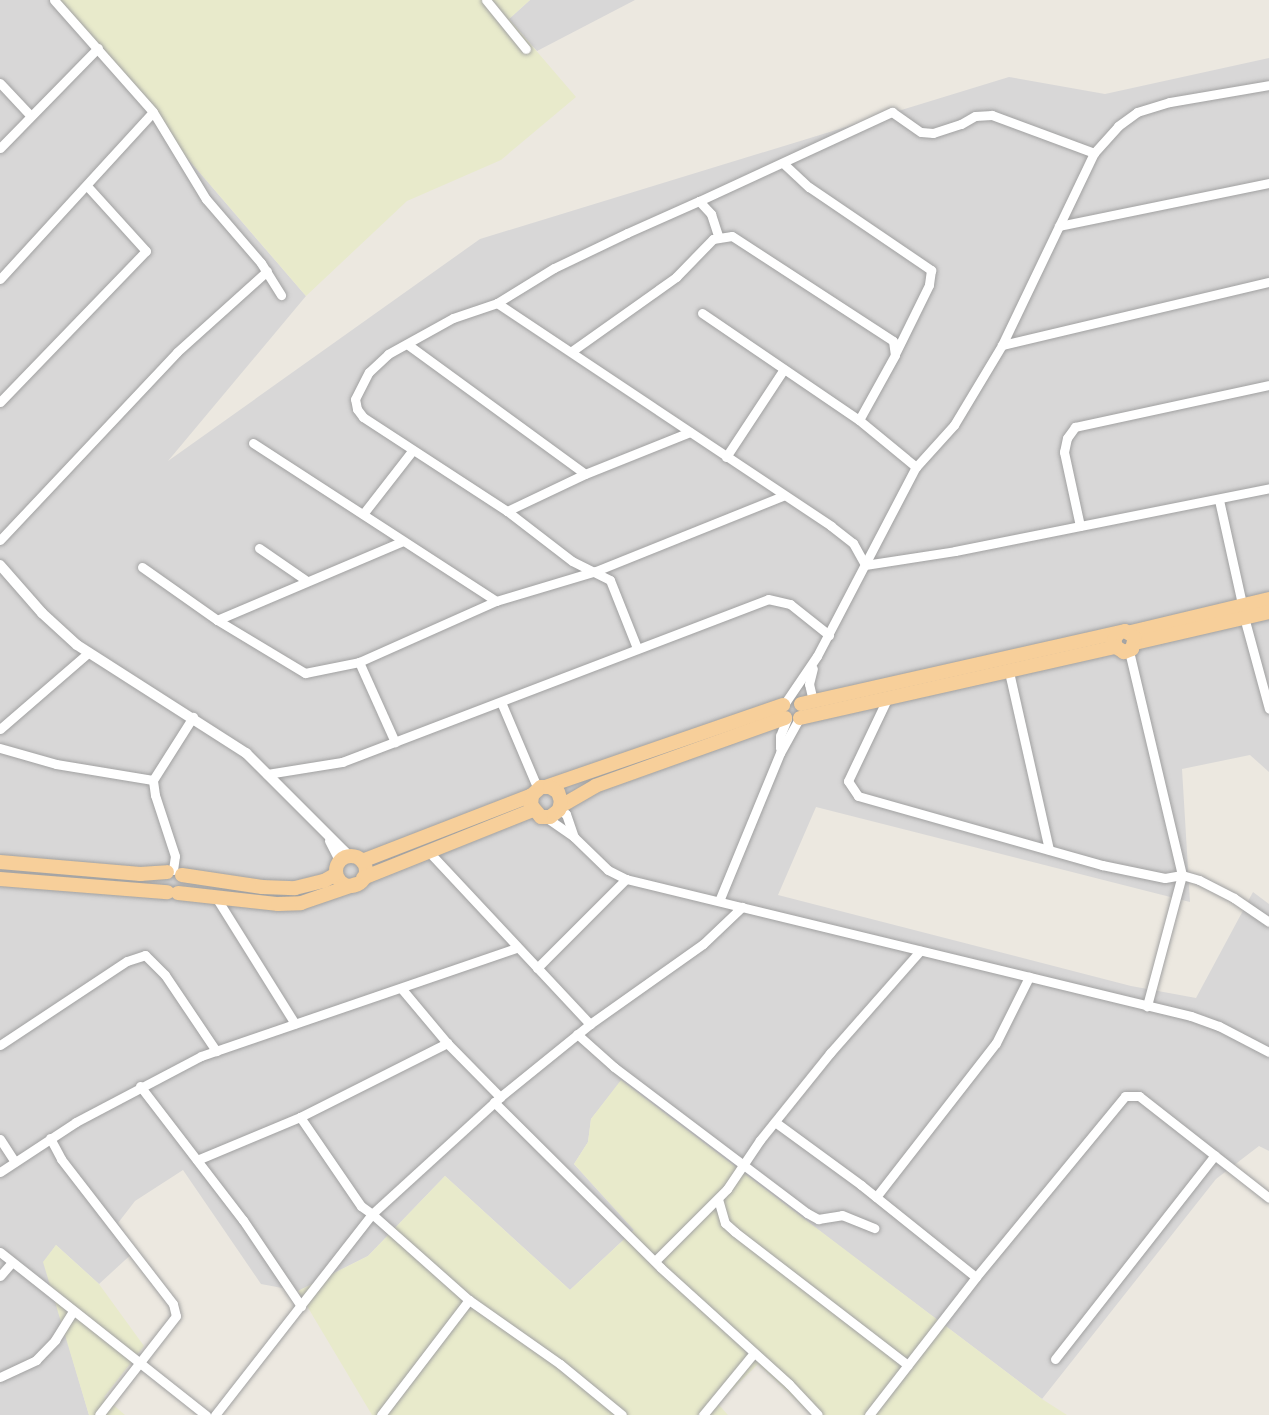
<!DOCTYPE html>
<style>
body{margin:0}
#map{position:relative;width:1269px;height:1415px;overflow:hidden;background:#ece8e0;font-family:Ubuntu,sans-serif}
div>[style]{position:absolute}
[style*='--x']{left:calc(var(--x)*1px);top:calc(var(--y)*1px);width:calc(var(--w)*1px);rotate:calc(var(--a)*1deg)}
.residential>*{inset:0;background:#d8d7d7}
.farmland>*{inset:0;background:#e8eacb}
.roads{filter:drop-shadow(0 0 2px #a1a1a1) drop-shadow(0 0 2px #a1a1a1)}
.minor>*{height:9px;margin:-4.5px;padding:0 4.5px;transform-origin:4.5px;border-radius:4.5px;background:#fff}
.tertiary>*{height:10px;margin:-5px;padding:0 5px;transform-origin:5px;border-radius:5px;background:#fff}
.primary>*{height:14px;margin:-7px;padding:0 7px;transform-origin:7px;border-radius:7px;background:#f7cf9a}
.primary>.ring{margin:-7px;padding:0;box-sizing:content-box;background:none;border:14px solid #f7cf9a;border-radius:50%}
span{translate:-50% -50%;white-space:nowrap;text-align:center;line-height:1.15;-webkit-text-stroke:5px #fff;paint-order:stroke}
</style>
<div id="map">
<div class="residential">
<i style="clip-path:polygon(0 0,51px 0,306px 296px,168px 461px,480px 239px,1009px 77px,1105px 94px,1269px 58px,1269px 772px,1250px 755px,1182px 769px,1190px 902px,816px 807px,778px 895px,1131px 986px,1196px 998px,1253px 892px,1269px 904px,1269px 1151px,1259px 1146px,1216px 1179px,1042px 1399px,621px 1081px,591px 1119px,588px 1142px,574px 1164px,634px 1230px,570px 1290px,445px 1176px,368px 1256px,298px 1291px,261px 1284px,183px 1170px,135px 1201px,118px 1223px,136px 1250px,99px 1284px,56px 1245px,44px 1262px,89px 1415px,0 1415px)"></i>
<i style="clip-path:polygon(530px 0,635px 0,537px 51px,509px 19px)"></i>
</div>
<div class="farmland">
<i style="clip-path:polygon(51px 0,530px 0,509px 19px,576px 97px,501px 160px,407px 201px,306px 296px)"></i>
<i style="clip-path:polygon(621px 1080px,1042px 1399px,1067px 1415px,812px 1415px,758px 1364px,718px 1404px,728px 1415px,372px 1415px,298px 1291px,368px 1256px,445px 1176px,570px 1290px,634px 1230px,574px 1164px,588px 1142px,591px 1119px)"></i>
<i style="clip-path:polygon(56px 1245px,99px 1284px,144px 1346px,104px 1397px,125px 1415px,89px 1415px,43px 1262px)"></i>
</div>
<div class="roads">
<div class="minor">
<i style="--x:54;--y:0;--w:149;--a:48.5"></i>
<i style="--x:153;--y:112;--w:102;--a:58.7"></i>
<i style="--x:206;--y:199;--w:84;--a:49.3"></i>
<i style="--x:261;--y:263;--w:38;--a:58"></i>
<i style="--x:486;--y:0;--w:63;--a:50.8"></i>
<i style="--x:0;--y:83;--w:44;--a:46.8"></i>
<i style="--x:0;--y:148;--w:140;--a:-45.6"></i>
<i style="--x:784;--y:164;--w:34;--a:43"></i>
<i style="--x:809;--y:187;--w:148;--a:34.2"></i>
<i style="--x:931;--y:270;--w:15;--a:98"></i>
<i style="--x:929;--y:285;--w:77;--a:116.2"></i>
<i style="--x:699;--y:201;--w:213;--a:-24.8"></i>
<i style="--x:892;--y:112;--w:35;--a:35"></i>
<i style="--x:921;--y:132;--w:12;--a:5"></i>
<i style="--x:933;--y:133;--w:29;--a:-18"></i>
<i style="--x:961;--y:124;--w:16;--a:-30"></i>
<i style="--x:975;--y:116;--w:17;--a:-3"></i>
<i style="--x:992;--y:115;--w:109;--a:20.4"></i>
<i style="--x:1059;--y:226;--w:214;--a:-11.6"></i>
<i style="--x:0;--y:279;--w:226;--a:-47.5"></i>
<i style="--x:497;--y:303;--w:402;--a:33.7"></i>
<i style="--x:831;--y:526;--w:28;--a:38"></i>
<i style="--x:853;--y:543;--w:25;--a:61"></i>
<i style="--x:865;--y:565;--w:91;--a:-8.8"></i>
<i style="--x:955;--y:551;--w:320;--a:-11.3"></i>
<i style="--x:702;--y:313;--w:190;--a:34.3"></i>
<i style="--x:859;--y:420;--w:74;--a:39.5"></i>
<i style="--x:407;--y:344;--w:220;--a:36.1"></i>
<i style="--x:1002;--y:345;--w:274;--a:-13.3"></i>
<i style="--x:572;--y:351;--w:128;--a:-35.4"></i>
<i style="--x:676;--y:277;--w:53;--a:-45.8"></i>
<i style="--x:713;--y:239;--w:19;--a:-9"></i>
<i style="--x:732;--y:236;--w:192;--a:33.1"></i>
<i style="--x:893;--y:341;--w:14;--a:82"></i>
<i style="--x:895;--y:355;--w:74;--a:119"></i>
<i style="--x:0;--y:402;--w:210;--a:-46"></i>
<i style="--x:146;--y:251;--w:88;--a:-132.2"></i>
<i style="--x:253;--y:443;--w:290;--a:33"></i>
<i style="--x:726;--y:457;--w:105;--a:-56.6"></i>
<i style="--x:1219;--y:500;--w:107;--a:77.5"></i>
<i style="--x:507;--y:511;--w:86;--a:-25.4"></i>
<i style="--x:585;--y:474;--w:113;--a:-21.8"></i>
<i style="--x:363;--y:514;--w:80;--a:-52.1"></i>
<i style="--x:1080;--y:526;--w:76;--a:-102.2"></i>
<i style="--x:1064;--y:452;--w:14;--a:-78"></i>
<i style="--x:1067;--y:438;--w:14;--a:-54"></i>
<i style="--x:1075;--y:427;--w:198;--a:-12.2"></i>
<i style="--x:0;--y:540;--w:258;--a:-46.7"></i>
<i style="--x:177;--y:352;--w:121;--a:-42"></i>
<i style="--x:259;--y:548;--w:58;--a:34.5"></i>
<i style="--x:142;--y:567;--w:92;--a:35.2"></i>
<i style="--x:217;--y:620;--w:103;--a:31.1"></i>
<i style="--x:305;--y:673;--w:55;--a:-11.5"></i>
<i style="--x:359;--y:662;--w:150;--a:-24"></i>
<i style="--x:496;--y:601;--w:104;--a:-16.7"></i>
<i style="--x:596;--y:571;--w:201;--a:-21.9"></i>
<i style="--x:1244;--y:617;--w:95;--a:74.8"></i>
<i style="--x:217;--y:620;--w:200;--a:-23"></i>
<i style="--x:637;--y:648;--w:73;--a:-111.7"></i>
<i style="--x:610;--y:580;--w:42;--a:-153.4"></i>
<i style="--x:572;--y:561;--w:82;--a:-142.4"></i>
<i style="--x:507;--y:511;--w:172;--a:-146.9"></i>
<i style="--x:363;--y:417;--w:10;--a:-127"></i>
<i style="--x:357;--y:409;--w:10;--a:-101"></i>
<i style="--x:355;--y:399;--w:30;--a:-63"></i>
<i style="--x:369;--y:372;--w:26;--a:-43"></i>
<i style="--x:388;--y:354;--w:74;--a:-29"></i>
<i style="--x:453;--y:318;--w:46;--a:-18.8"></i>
<i style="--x:497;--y:303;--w:67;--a:-31.6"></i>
<i style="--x:554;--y:268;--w:81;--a:-25.6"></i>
<i style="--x:627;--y:233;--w:79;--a:-24"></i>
<i style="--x:699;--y:201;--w:18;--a:47"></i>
<i style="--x:711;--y:214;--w:22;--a:72"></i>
<i style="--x:1129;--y:651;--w:230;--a:76.7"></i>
<i style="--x:1182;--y:875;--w:136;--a:105"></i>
<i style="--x:359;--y:662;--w:88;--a:65.8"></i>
<i style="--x:1009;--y:672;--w:182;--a:77.3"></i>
<i style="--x:888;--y:697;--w:93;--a:115.5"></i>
<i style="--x:848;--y:781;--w:18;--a:56"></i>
<i style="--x:858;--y:796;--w:254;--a:15.8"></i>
<i style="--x:1102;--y:865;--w:64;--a:11.7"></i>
<i style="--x:1165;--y:878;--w:17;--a:-10"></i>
<i style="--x:1182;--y:875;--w:18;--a:16"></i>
<i style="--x:1199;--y:880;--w:39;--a:27"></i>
<i style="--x:1234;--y:898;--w:42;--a:34.4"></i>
<i style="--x:813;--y:701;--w:17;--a:-103"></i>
<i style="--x:809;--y:684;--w:16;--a:-76"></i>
<i style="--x:501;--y:702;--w:95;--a:67"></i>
<i style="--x:785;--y:703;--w:57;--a:-55.8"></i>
<i style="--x:817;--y:656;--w:213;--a:-62.4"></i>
<i style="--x:916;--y:467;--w:57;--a:-47.9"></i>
<i style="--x:954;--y:425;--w:93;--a:-59"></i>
<i style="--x:1002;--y:345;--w:213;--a:-64.4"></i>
<i style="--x:1094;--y:153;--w:36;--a:-48"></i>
<i style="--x:1118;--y:126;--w:24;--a:-36"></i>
<i style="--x:1137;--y:112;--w:34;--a:-17"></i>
<i style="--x:1170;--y:102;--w:100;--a:-9.7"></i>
<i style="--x:0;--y:729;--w:116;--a:-40.8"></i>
<i style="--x:0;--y:748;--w:58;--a:15.9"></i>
<i style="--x:56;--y:764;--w:98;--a:9.4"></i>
<i style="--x:780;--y:748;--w:12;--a:-90"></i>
<i style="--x:780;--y:736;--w:18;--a:-68"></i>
<i style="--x:267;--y:774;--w:76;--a:-9.1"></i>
<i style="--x:342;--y:762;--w:456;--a:-20.9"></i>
<i style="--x:768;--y:599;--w:23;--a:13"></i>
<i style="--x:790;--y:604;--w:50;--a:38.5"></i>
<i style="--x:559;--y:810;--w:8;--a:30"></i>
<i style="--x:566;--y:814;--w:24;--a:71"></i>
<i style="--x:547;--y:818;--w:33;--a:35"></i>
<i style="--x:574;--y:837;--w:47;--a:44.1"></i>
<i style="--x:608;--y:870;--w:20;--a:27"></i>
<i style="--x:626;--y:879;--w:581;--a:13.63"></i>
<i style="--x:1191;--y:1016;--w:30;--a:20"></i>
<i style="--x:1219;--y:1026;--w:56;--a:27.5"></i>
<i style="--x:429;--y:852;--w:236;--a:46.9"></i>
<i style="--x:173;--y:870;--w:14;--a:-82"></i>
<i style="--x:175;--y:856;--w:64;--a:-108.2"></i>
<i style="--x:155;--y:795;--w:15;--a:-98"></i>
<i style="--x:153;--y:780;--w:75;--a:-57.6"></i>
<i style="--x:217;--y:899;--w:147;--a:58"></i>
<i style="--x:719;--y:901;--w:160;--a:-67.6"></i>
<i style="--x:780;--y:753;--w:39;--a:-61"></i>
<i style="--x:537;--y:968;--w:126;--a:-45"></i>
<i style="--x:401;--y:988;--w:72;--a:50.1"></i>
<i style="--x:447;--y:1043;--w:76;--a:45.5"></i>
<i style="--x:577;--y:1034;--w:50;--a:41.7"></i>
<i style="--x:614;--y:1067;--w:242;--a:37.1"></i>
<i style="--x:807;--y:1213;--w:13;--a:29"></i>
<i style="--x:818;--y:1219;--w:24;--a:-9"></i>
<i style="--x:842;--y:1215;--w:35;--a:22"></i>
<i style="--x:0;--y:1045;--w:152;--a:-33.5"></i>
<i style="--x:127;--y:961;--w:19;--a:-18"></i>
<i style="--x:145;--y:955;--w:28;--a:45"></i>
<i style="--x:165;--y:975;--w:92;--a:56.1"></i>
<i style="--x:140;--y:1086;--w:169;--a:52.5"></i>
<i style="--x:243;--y:1220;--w:104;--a:56"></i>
<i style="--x:494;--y:1102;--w:235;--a:44.8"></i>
<i style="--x:661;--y:1268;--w:173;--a:42.2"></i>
<i style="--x:789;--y:1384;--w:42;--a:46.9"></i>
<i style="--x:300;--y:1117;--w:108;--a:55.6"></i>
<i style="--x:361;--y:1206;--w:14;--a:36"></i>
<i style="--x:372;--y:1214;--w:173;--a:-42.4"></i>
<i style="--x:500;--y:1097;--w:116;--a:-39"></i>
<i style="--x:590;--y:1024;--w:138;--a:-35.3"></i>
<i style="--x:703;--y:944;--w:54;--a:-43.5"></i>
<i style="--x:775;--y:1122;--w:107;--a:36.2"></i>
<i style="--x:861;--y:1185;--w:147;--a:38.7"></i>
<i style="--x:50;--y:1138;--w:24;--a:62"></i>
<i style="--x:61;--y:1159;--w:183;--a:52.3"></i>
<i style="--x:173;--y:1304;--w:12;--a:76"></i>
<i style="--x:176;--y:1316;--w:125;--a:127.9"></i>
<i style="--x:0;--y:1139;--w:27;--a:57"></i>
<i style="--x:197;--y:1160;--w:112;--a:-22.7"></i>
<i style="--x:300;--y:1117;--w:165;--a:-26.7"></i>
<i style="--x:0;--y:1172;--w:91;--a:-33.3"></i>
<i style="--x:76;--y:1122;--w:141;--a:-27.8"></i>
<i style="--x:201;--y:1056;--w:334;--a:-18.9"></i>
<i style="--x:876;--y:1197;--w:195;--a:-52.1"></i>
<i style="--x:996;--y:1043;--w:74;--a:-63.4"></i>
<i style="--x:718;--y:1199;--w:25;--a:74"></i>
<i style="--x:725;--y:1223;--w:13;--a:42"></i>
<i style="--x:735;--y:1232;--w:218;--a:37.6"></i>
<i style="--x:0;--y:1252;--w:263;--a:38.4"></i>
<i style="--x:655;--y:1261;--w:102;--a:-45"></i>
<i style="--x:727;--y:1189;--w:59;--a:-56"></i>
<i style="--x:760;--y:1140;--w:112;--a:-51.2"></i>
<i style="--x:830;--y:1053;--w:136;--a:-48.6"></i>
<i style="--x:0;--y:1276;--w:18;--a:-49"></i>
<i style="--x:1055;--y:1359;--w:259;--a:-51.9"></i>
<i style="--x:0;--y:1377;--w:40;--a:-25"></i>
<i style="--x:36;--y:1360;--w:28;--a:-46"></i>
<i style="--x:55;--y:1340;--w:34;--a:-58"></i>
<i style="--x:215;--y:1415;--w:255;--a:-52"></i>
<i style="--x:372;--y:1214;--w:130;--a:41.6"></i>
<i style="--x:469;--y:1300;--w:111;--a:35.1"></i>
<i style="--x:560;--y:1364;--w:80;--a:39.4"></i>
<i style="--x:381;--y:1415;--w:145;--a:-52.6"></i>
<i style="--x:703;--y:1415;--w:80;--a:-50.6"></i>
<i style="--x:869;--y:1415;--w:175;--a:-52.2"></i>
<i style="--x:976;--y:1277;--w:234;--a:-50.5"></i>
<i style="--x:1125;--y:1096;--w:14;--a:0"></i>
<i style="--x:1139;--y:1096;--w:165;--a:38.1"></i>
</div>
<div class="tertiary">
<i style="--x:0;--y:565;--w:64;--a:48.8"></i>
<i style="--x:42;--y:613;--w:47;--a:42.4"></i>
<i style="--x:77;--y:645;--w:201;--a:32.6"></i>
<i style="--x:246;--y:753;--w:144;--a:45"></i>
<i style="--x:330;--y:841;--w:22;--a:63"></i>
</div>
<div class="primary">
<i style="--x:1131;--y:632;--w:142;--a:-13.4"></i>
<i style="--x:1135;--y:643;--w:138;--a:-13"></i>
<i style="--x:801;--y:704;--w:332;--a:-12.7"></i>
<i style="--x:1125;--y:631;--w:12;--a:31"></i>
<i style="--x:1135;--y:637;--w:12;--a:104"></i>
<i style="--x:1132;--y:649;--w:9;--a:159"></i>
<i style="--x:1124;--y:652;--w:9;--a:-148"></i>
<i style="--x:1116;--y:647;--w:8;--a:-104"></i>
<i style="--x:1114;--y:639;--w:8;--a:-50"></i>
<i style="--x:800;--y:718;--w:324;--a:-12.7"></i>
<i style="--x:545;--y:787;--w:252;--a:-19"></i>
<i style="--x:561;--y:806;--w:39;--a:-30"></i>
<i style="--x:595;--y:786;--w:202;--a:-19.7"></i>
<i class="ring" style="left:336px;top:856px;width:16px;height:16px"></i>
<i style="--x:362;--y:861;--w:182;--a:-21.2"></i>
<i style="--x:532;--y:795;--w:12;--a:-42"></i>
<i style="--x:541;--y:787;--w:9;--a:0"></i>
<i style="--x:550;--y:787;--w:9;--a:32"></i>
<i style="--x:558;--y:792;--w:9;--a:72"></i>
<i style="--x:561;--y:801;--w:9;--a:103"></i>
<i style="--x:559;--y:810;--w:11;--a:142"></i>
<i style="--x:550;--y:817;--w:9;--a:180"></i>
<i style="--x:541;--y:817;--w:16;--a:-130"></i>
<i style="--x:531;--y:805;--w:10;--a:-84"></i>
<i style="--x:0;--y:862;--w:141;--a:4.9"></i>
<i style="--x:140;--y:874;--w:27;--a:-4"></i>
<i style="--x:182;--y:875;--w:81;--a:8.5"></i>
<i style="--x:262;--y:887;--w:33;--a:2"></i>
<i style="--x:295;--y:888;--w:30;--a:-14"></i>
<i style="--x:324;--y:881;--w:14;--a:-30"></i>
<i style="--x:363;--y:878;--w:183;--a:-21.8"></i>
<i style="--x:0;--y:879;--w:168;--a:4.5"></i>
<i style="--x:178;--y:893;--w:101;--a:6.3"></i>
<i style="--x:278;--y:904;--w:23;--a:-2"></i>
<i style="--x:301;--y:903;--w:58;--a:-19.1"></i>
</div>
</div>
</div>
